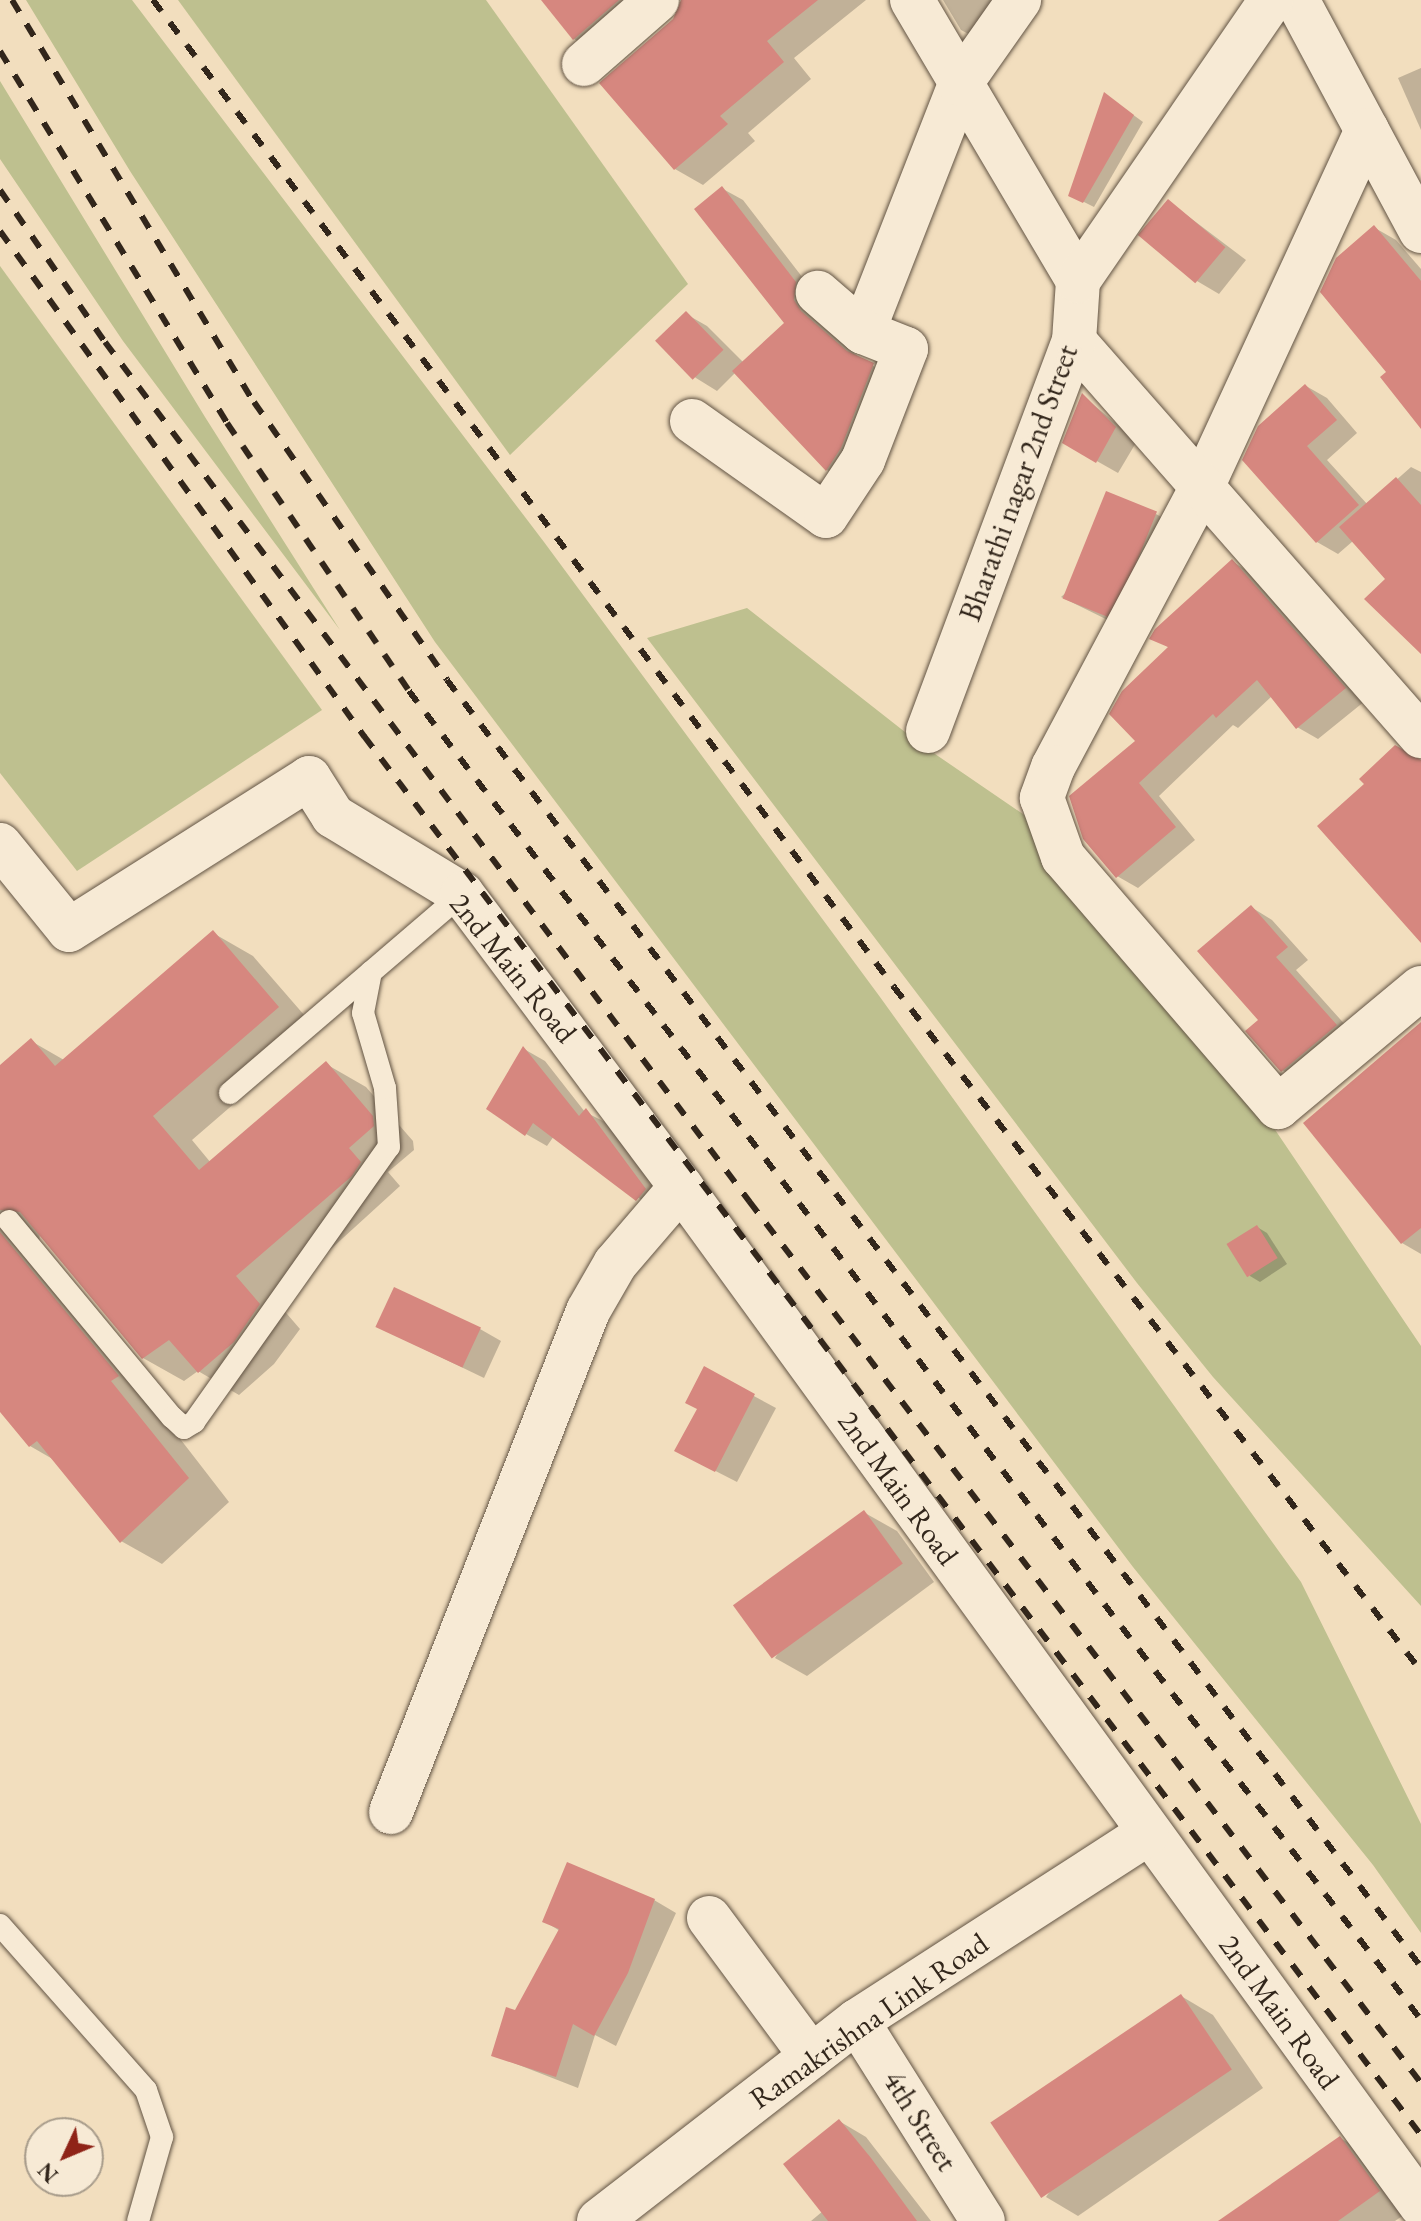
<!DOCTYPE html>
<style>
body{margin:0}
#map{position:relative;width:1421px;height:2221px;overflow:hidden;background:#f2debe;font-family:"EB Garamond",serif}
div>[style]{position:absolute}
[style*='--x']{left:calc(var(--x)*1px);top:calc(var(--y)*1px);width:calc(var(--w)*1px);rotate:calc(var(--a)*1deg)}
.green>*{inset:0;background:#bec08f}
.shadow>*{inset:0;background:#0003}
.building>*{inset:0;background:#d6877f;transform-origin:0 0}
.roads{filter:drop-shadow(0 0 2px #625444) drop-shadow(0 0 2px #625444)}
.service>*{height:22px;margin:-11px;padding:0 11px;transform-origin:11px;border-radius:11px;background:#f7ead5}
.minor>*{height:44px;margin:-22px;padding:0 22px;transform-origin:22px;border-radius:22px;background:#f7ead5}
.rail>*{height:6px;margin-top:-3px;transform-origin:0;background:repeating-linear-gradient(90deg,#32261b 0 14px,transparent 0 28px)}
span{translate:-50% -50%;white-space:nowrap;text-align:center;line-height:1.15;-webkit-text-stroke:8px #f7ead5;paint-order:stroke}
.street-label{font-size:30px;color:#32261b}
.north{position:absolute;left:24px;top:2117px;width:80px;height:80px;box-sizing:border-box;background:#f7ead5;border:2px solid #a89c8b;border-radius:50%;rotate:226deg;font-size:22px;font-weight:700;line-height:32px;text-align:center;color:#32261b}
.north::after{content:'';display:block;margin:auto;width:28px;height:36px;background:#8f2418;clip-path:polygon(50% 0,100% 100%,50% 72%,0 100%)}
</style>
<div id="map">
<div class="green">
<i style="clip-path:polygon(26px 0,132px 0,544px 542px,880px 997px,1301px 1582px,1421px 1824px,1421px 1933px,1373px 1865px,1133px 1567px,435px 642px,130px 171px)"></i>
<i style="clip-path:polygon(178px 0,486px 0,688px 284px,510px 455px)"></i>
<i style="clip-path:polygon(0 81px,205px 417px,340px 630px,123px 341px,0 159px)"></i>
<i style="clip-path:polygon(0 266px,322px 710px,77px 871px,0 773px)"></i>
<i style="clip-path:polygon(747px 608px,919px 743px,1033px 821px,1257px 1103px,1421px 1346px,1421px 1606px,1213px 1377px,1137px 1283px,647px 638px)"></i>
</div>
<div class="shadow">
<i style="clip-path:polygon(543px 0,666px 0,603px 55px,574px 39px)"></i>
<i style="clip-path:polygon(682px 0,866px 0,794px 58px,811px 79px,748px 133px,755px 141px,703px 185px,675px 169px,676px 19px)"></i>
<i style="clip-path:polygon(943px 0,997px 0,978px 39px,961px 30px)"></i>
<i style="clip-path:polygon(1421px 68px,1421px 130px,1398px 78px)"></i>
<i style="clip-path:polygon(1106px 95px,1143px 122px,1094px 207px,1080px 200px)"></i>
<i style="clip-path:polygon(723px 189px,743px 200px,816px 295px,814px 313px,821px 325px,861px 359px,893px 377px,847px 481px,827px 470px,736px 372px,717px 391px,696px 378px,659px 342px,686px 314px,707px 326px,744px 363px,787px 323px)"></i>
<i style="clip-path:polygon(1168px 201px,1246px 260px,1219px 294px,1197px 281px)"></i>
<i style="clip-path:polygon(1375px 228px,1396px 240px,1421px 269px,1421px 426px,1389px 373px)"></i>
<i style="clip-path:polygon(1306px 386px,1327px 398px,1357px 433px,1327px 460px,1368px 505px,1411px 467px,1421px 472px,1421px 651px,1367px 599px,1388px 580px,1353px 541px,1338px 554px,1317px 542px,1244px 460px)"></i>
<i style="clip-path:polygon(1083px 396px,1137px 441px,1118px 473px,1065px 443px)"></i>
<i style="clip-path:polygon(1156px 514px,1177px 526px,1126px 629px,1061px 597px)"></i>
<i style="clip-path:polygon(1233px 562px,1253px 574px,1365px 701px,1318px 739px,1297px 727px,1272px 696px,1238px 728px,1233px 725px,1159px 796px,1195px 840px,1138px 888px,1117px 876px,1138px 741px,1170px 648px,1152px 638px)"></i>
<i style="clip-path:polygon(1251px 907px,1272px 920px,1308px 960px,1296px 970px,1357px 1038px,1304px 1083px,1282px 1070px,1260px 1020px)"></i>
<i style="clip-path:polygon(213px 933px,253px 956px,318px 1031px,192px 1140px,211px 1163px,326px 1064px,366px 1087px,413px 1141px,414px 1150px,388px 1172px,400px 1186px,275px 1300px,300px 1329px,274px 1364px,239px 1395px,198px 1371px,184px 1381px,143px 1358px,40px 1233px,38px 1255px,229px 1502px,162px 1564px,121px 1541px,56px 1461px,30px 1446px,0 1409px,0 1068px,31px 1041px,64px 1060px)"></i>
<i style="clip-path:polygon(1421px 1022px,1421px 1254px,1402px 1243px)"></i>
<i style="clip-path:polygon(524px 1049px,545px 1061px,585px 1112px,607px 1123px,667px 1202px,658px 1212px,554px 1136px,547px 1146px,526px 1134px)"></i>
<i style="clip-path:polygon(1257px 1227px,1267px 1233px,1287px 1264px,1260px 1282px,1250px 1276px)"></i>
<i style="clip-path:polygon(378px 1327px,480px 1329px,501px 1341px,484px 1378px)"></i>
<i style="clip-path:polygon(704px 1369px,776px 1408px,737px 1482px,698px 1462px)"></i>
<i style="clip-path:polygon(865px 1513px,897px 1531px,934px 1582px,807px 1676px,775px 1658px)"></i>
<i style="clip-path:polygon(654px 1900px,676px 1913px,616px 2046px,595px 2035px,578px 2088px,493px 2055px,560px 1931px,544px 1921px)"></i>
<i style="clip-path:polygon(1181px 1996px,1213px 2015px,1263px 2088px,1078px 2216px,1046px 2197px)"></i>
<i style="clip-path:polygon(839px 2121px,866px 2137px,931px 2221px,811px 2221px,823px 2211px)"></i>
<i style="clip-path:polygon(1340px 2138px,1372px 2156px,1411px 2210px,1395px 2221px,1237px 2221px)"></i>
</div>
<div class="building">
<i style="clip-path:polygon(541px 0,619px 0,573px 40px)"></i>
<i style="clip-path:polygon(681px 0,818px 0,767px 41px,784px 62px,720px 116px,728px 124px,674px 170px,599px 83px,673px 19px)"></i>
<i style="clip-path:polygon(1104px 92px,1134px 115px,1083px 203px,1068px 196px)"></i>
<i style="clip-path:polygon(722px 186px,796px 282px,794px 300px,801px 311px,847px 351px,874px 363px,841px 448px,826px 471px,732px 371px,784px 323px,694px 209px)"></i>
<i style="left:1168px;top:199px;width:75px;height:47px;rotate:40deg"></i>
<i style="clip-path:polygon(1374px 225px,1421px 281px,1421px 429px,1380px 377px,1386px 372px,1320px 292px,1336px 258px)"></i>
<i style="left:686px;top:311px;width:54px;height:43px;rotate:46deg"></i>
<i style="clip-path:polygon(1305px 384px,1337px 420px,1307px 446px,1359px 505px,1316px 543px,1242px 460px,1258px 426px)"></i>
<i style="clip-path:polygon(1082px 393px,1116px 427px,1096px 463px,1062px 443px)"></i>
<i style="clip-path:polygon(1396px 477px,1421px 505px,1421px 654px,1364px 599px,1385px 579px,1339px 527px)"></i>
<i style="left:1106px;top:491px;width:55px;height:116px;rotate:22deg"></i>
<i style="clip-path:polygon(1232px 559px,1346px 688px,1296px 729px,1257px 680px,1216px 718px,1213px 714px,1139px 783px,1176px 827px,1116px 878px,1083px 839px,1069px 796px,1135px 741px,1109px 714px,1122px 691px,1168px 647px,1149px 639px,1155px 629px)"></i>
<i style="clip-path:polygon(1395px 745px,1421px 760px,1421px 943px,1317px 826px,1364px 784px,1359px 779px)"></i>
<i style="clip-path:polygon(1251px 905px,1288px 947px,1276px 957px,1337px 1025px,1281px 1072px,1245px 1031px,1258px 1020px,1197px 951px)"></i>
<i style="clip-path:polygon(213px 930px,279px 1007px,153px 1116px,199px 1170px,326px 1061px,373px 1116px,374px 1126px,349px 1148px,361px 1162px,352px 1176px,236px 1276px,260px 1304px,234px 1342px,198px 1373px,169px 1340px,142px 1359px,20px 1212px,0 1210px,0 1065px,31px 1038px,55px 1066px)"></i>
<i style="clip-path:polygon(1421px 1022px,1421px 1228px,1401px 1244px,1303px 1123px)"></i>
<i style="clip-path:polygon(523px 1046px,579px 1116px,586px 1108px,646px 1189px,636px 1201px,533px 1123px,525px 1136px,486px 1109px)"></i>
<i style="left:1257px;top:1225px;width:39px;height:36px;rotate:58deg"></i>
<i style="clip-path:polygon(0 1232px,119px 1376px,111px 1381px,189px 1478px,120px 1543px,37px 1441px,29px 1447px,0 1412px)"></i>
<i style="left:394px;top:1287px;width:96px;height:44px;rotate:25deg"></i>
<i style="clip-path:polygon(704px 1366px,755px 1394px,715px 1472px,674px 1451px,697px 1409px,685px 1403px)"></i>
<i style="left:864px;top:1510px;width:66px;height:162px;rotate:54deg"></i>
<i style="clip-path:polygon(567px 1862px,655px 1899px,628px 1973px,594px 2036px,573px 2024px,556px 2077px,491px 2056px,506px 2007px,515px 2010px,559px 1929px,542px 1922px)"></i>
<i style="left:1181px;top:1994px;width:91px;height:230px;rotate:56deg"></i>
<i style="clip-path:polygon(839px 2119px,871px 2158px,917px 2221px,828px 2221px,783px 2164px)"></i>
<i style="clip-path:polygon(1340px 2136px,1380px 2191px,1338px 2221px,1218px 2221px)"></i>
</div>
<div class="roads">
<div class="service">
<i style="--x:230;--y:1093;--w:306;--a:-40.6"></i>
<i style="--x:9;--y:1221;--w:255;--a:50.3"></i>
<i style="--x:172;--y:1417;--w:16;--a:43"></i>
<i style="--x:184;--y:1428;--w:12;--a:-31"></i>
<i style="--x:194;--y:1422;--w:337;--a:-54.7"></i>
<i style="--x:389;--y:1147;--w:59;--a:-93.9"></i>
<i style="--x:385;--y:1088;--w:78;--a:-106.3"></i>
<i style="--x:363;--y:1013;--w:42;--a:-79"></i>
<i style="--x:0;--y:1925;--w:220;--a:48.5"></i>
<i style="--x:146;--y:2090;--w:50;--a:71.2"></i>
<i style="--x:162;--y:2137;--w:87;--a:105.9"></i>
</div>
<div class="minor">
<i style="--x:912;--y:0;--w:326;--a:59.4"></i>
<i style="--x:1297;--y:0;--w:262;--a:61.8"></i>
<i style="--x:584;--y:64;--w:97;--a:-41.2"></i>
<i style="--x:1367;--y:130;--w:391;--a:114.8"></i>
<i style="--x:1203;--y:485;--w:319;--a:118"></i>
<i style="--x:1053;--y:767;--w:33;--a:110"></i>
<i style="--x:1042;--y:798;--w:63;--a:70.4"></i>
<i style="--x:1063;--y:857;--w:330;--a:49.3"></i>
<i style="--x:1278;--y:1107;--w:186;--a:-39.8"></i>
<i style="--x:863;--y:332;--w:266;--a:-68.6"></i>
<i style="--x:960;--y:84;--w:103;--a:-54.9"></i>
<i style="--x:1074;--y:341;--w:526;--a:48.7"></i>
<i style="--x:692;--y:421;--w:164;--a:35.3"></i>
<i style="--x:826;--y:516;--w:67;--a:-56.5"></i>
<i style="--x:863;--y:460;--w:119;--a:-68.8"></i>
<i style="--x:906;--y:349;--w:46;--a:-158.4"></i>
<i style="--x:863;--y:332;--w:60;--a:-139.1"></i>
<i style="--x:928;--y:731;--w:416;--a:-69.5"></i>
<i style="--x:1074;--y:341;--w:60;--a:-86.2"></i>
<i style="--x:1078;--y:281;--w:341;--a:-55.5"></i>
<i style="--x:0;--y:845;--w:109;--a:50.9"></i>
<i style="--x:69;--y:930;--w:284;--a:-32.3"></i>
<i style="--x:309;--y:778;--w:45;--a:57.7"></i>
<i style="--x:333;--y:816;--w:151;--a:31.2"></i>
<i style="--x:462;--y:894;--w:366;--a:53.2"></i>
<i style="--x:681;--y:1187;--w:1259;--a:53.99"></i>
<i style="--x:391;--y:1812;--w:538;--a:-68.53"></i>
<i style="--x:588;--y:1311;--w:54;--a:-60.1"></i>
<i style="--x:615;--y:1264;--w:101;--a:-49.4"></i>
<i style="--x:709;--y:1918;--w:172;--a:53.5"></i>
<i style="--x:857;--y:2021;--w:236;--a:57.8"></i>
<i style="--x:599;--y:2221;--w:326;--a:-37.8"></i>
<i style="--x:857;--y:2021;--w:345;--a:-32.8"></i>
</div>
</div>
<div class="rail">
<i style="--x:12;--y:0;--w:469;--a:59"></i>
<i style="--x:254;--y:402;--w:338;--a:55.2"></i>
<i style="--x:447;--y:680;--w:1614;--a:52.88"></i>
<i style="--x:153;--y:0;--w:1234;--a:53.1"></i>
<i style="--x:894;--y:987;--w:863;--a:52.39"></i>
<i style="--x:0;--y:51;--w:436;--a:58.6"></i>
<i style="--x:227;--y:423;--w:324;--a:55.8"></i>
<i style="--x:409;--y:691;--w:1670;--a:52.71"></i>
<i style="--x:0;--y:190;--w:185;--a:55.4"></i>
<i style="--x:105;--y:342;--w:1074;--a:53.14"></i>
<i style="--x:749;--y:1201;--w:1109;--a:52.7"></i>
<i style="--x:0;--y:231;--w:623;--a:54.22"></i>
<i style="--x:364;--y:736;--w:1753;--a:52.93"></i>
</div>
<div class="street-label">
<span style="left:1019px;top:483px;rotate:-70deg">Bharathi nagar 2nd Street</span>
<span style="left:513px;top:968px;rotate:51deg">2nd Main Road</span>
<span style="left:898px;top:1488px;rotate:54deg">2nd Main Road</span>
<span style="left:1279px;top:2012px;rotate:54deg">2nd Main Road</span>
<span style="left:869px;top:2021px;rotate:-35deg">Ramakrishna Link Road</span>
<span style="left:920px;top:2121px;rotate:58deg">4th Street</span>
</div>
<div class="north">N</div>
</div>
